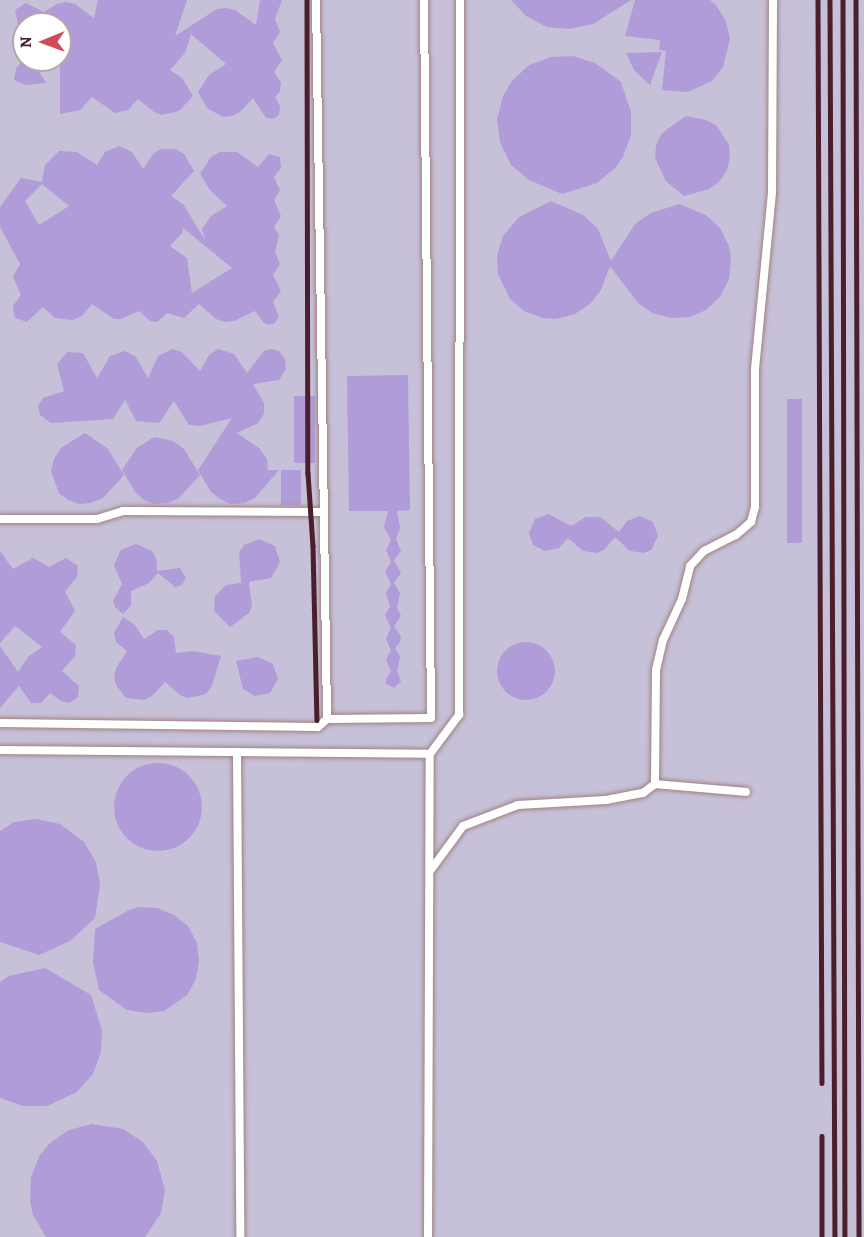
<!DOCTYPE html>
<style>
body{margin:0}
#map{position:relative;width:864px;height:1237px;overflow:hidden;background:#f6e4cc;font-family:Alegreya,serif}
div>[style]{position:absolute}
[style*='--x']{left:calc(var(--x)*1px);top:calc(var(--y)*1px);width:calc(var(--w)*1px);rotate:calc(var(--a)*1deg)}
.industrial>*{inset:0;background:#c7c0d9}
.building>*{inset:0;background:#b09cd8;transform-origin:0 0}
.round{border-radius:50%}
.roads{filter:drop-shadow(0 0 2px #a0827c) drop-shadow(0 0 2px #a0827c)}
.lane>*{height:8px;margin:-4px;padding:0 4px;transform-origin:4px;border-radius:4px;background:#fff}
.rail>*{height:4.5px;margin:-2.25px;padding:0 2.25px;transform-origin:2.25px;border-radius:2.25px;background:#4a1f2b}
span{translate:-50% -50%;white-space:nowrap;text-align:center;line-height:1.15;-webkit-text-stroke:5px #fff;paint-order:stroke}
.north{position:absolute;left:12px;top:12px;width:60px;height:60px;box-sizing:border-box;background:#fff;border:2px solid #b7a5aa;border-radius:50%;rotate:269deg;font-size:16px;font-weight:700;line-height:24px;text-align:center;color:#4a1f2b}
.north::after{content:'';display:block;margin:auto;width:21px;height:27px;background:#d1495b;clip-path:polygon(50% 0,100% 100%,50% 72%,0 100%)}
</style>
<div id="map">
<div class="industrial">
<i style="clip-path:polygon(evenodd,0 0,864px 0,864px 1237px,0 1237px,0 0,24px 24px,60px 24px,60px 60px,24px 60px,24px 24px)"></i>
</div>
<div class="building">
<i style="clip-path:polygon(98px 0,187px 0,175px 36px,217px 9px,226px 8px,235px 10px,256px 25px,260px 0,282px 0,275px 19px,280px 32px,273px 43px,282px 60px,274px 72px,281px 83px,280px 91px,275px 97px,280px 106px,279px 115px,273px 119px,266px 118px,253px 98px,240px 112px,232px 116px,223px 117px,207px 108px,198px 92px,209px 75px,226px 64px,191px 34px,185px 53px,170px 70px,182px 78px,193px 96px,179px 111px,162px 115px,154px 112px,138px 99px,128px 110px,115px 113px,92px 97px,80px 110px,60px 114px,60px 24px,18px 24px,15px 10px,26px 3px,44px 12px,57px 4px,66px 2px,75px 4px,94px 18px)"></i>
<i style="clip-path:polygon(511px 0,631px 0,593px 24px,569px 29px,547px 27px,526px 16px)"></i>
<i style="clip-path:polygon(635px 0,710px 0,716px 5px,726px 21px,730px 39px,723px 67px,712px 81px,688px 92px,662px 90px,666px 51px,659px 50px,660px 40px,625px 36px)"></i>
<i style="clip-path:polygon(662px 52px,650px 85px,634px 70px,626px 53px)"></i>
<i style="clip-path:polygon(573px 56px,595px 63px,621px 82px,631px 112px,631px 135px,623px 157px,615px 168px,597px 183px,562px 194px,529px 180px,511px 165px,500px 142px,497px 119px,503px 96px,512px 81px,529px 65px,551px 57px)"></i>
<i style="clip-path:polygon(24px 57px,35px 65px,46px 83px,25px 85px,14px 80px,16px 69px)"></i>
<i style="clip-path:polygon(686px 116px,706px 120px,717px 126px,729px 145px,730px 158px,727px 170px,720px 181px,709px 189px,684px 196px,666px 181px,655px 158px,656px 145px,662px 133px)"></i>
<i style="clip-path:polygon(evenodd,119px 146px,132px 152px,143px 169px,154px 153px,161px 149px,176px 149px,184px 154px,194px 171px,171px 196px,183px 204px,205px 240px,202px 229px,211px 216px,227px 206px,210px 190px,200px 174px,211px 157px,220px 152px,237px 152px,258px 167px,269px 154px,280px 157px,281px 168px,274px 177px,280px 190px,274px 200px,281px 216px,274px 227px,279px 235px,275px 252px,280px 264px,273px 275px,281px 291px,273px 302px,279px 316px,275px 323px,269px 325px,264px 323px,255px 311px,234px 321px,225px 322px,216px 319px,199px 304px,184px 318px,167px 313px,157px 322px,150px 321px,139px 311px,121px 319px,114px 319px,92px 304px,82px 316px,73px 320px,55px 318px,43px 307px,27px 322px,15px 318px,13px 306px,21px 295px,13px 277px,20px 264px,0 227px,0 207px,21px 178px,42px 182px,45px 165px,59px 151px,77px 152px,97px 165px,105px 152px,119px 146px,42px 184px,69px 206px,39px 225px,25px 201px,42px 184px,119px 146px,182px 227px,232px 268px,192px 293px,187px 258px,170px 246px,183px 232px,182px 227px)"></i>
<i style="clip-path:polygon(551px 201px,583px 215px,598px 229px,611px 261px,635px 224px,651px 213px,679px 204px,706px 215px,720px 228px,729px 246px,731px 260px,729px 279px,720px 297px,706px 310px,690px 317px,671px 318px,652px 313px,638px 303px,610px 266px,601px 290px,591px 303px,575px 314px,556px 319px,543px 318px,524px 311px,510px 299px,498px 274px,497px 255px,503px 236px,519px 217px)"></i>
<i style="clip-path:polygon(172px 349px,182px 352px,200px 371px,209px 355px,218px 349px,234px 354px,247px 373px,264px 351px,271px 349px,279px 351px,285px 359px,286px 369px,279px 380px,253px 384px,264px 403px,264px 414px,258px 423px,237px 433px,260px 449px,267px 459px,268px 470px,279px 470px,255px 498px,244px 503px,231px 504px,220px 499px,211px 492px,198px 470px,232px 418px,200px 426px,189px 425px,174px 401px,159px 423px,136px 421px,125px 400px,113px 419px,51px 423px,40px 415px,38px 406px,43px 398px,64px 391px,57px 364px,67px 352px,83px 353px,97px 378px,110px 356px,125px 351px,135px 356px,148px 378px,158px 356px)"></i>
<i style="clip-path:polygon(408px 375px,410px 510px,397px 511px,400px 528px,396px 539px,401px 551px,394px 560px,401px 573px,394px 583px,400px 593px,397px 608px,401px 616px,394px 626px,401px 636px,400px 642px,395px 648px,400px 657px,397px 671px,401px 681px,394px 688px,386px 684px,386px 680px,391px 671px,386px 660px,391px 650px,386px 639px,391px 628px,385px 615px,390px 606px,386px 593px,391px 584px,385px 572px,391px 562px,386px 550px,391px 540px,384px 527px,388px 511px,349px 511px,347px 376px)"></i>
<i style="left:294px;top:396px;width:21px;height:67px"></i>
<i style="left:787px;top:399px;width:15px;height:144px"></i>
<i style="clip-path:polygon(85px 433px,108px 449px,124px 475px,103px 498px,91px 503px,79px 504px,68px 500px,59px 493px,51px 471px,54px 459px,61px 448px)"></i>
<i style="clip-path:polygon(154px 437px,173px 441px,184px 449px,200px 475px,179px 498px,168px 503px,155px 504px,144px 500px,135px 492px,122px 470px,137px 448px)"></i>
<i style="left:281px;top:470px;width:20px;height:35px"></i>
<i style="clip-path:polygon(548px 514px,571px 526px,586px 517px,600px 517px,619px 532px,627px 521px,640px 516px,653px 522px,658px 536px,651px 550px,644px 553px,630px 551px,615px 537px,617px 535px,604px 550px,597px 553px,583px 551px,568px 538px,559px 548px,545px 551px,533px 545px,529px 533px,535px 519px)"></i>
<i style="clip-path:polygon(259px 539px,275px 546px,280px 562px,271px 578px,249px 582px,252px 606px,249px 613px,230px 627px,214px 611px,215px 596px,226px 585px,246px 582px,241px 582px,239px 552px,244px 545px)"></i>
<i style="clip-path:polygon(136px 544px,152px 551px,156px 558px,157px 571px,180px 568px,186px 578px,182px 585px,175px 587px,158px 573px,149px 583px,131px 591px,131px 606px,123px 614px,115px 607px,113px 601px,122px 584px,114px 565px,121px 550px)"></i>
<i style="clip-path:polygon(0 551px,13px 569px,33px 558px,49px 567px,66px 558px,78px 566px,77px 577px,65px 591px,75px 611px,60px 632px,76px 645px,75px 656px,62px 671px,79px 686px,78px 697px,70px 703px,61px 701px,50px 693px,41px 703px,31px 703px,19px 686px,0 708px,0 646px,18px 672px,28px 657px,42px 647px,15px 626px,0 643px)"></i>
<i style="clip-path:polygon(123px 617px,135px 625px,144px 639px,158px 630px,167px 630px,174px 637px,176px 653px,192px 651px,221px 656px,212px 686px,206px 694px,188px 698px,180px 695px,165px 682px,152px 696px,144px 700px,126px 698px,116px 685px,114px 677px,116px 668px,127px 651px,116px 642px,114px 633px)"></i>
<i class="round" style="left:497px;top:642px;width:58px;height:58px"></i>
<i style="clip-path:polygon(258px 657px,273px 664px,278px 679px,270px 693px,255px 696px,243px 689px,236px 661px)"></i>
<i class="round" style="left:114px;top:763px;width:88px;height:88px"></i>
<i style="clip-path:polygon(37px 819px,60px 824px,84px 842px,96px 862px,100px 885px,95px 918px,70px 941px,39px 955px,0 942px,0 831px,14px 822px)"></i>
<i style="clip-path:polygon(139px 907px,157px 908px,174px 915px,188px 926px,197px 943px,199px 961px,196px 979px,187px 995px,164px 1011px,146px 1013px,127px 1010px,99px 990px,93px 962px,95px 929px,129px 910px)"></i>
<i style="clip-path:polygon(45px 968px,91px 995px,102px 1030px,101px 1052px,93px 1074px,77px 1092px,47px 1106px,23px 1106px,0 1098px,0 982px,9px 976px)"></i>
<i style="clip-path:polygon(92px 1124px,123px 1129px,143px 1142px,157px 1161px,165px 1190px,161px 1213px,145px 1237px,46px 1237px,33px 1215px,30px 1201px,31px 1177px,40px 1155px,50px 1143px,69px 1130px)"></i>
</div>
<div class="roads">
<div class="lane">
<i style="--x:316;--y:0;--w:719;--a:89.12"></i>
<i style="--x:0;--y:519;--w:97;--a:0"></i>
<i style="--x:97;--y:519;--w:27;--a:-17"></i>
<i style="--x:123;--y:511;--w:201;--a:0.3"></i>
<i style="--x:0;--y:723;--w:318;--a:0.7"></i>
<i style="--x:318;--y:727;--w:12;--a:-42"></i>
<i style="--x:327;--y:719;--w:104;--a:-0.6"></i>
<i style="--x:431;--y:718;--w:718;--a:-90.56"></i>
<i style="--x:0;--y:750;--w:430;--a:0.5"></i>
<i style="--x:237;--y:752;--w:485;--a:89.6"></i>
<i style="--x:746;--y:792;--w:91;--a:-175"></i>
<i style="--x:655;--y:784;--w:114;--a:-89.5"></i>
<i style="--x:656;--y:670;--w:31;--a:-77"></i>
<i style="--x:663;--y:640;--w:45;--a:-65.1"></i>
<i style="--x:682;--y:599;--w:34;--a:-76"></i>
<i style="--x:690;--y:566;--w:21;--a:-47"></i>
<i style="--x:704;--y:551;--w:36;--a:-27"></i>
<i style="--x:736;--y:535;--w:20;--a:-41"></i>
<i style="--x:751;--y:522;--w:16;--a:-75"></i>
<i style="--x:755;--y:507;--w:138;--a:-90"></i>
<i style="--x:755;--y:369;--w:177;--a:-84.5"></i>
<i style="--x:772;--y:193;--w:193;--a:-89.7"></i>
<i style="--x:430;--y:871;--w:56;--a:-53.7"></i>
<i style="--x:463;--y:826;--w:59;--a:-20.9"></i>
<i style="--x:518;--y:805;--w:88;--a:-3.3"></i>
<i style="--x:606;--y:800;--w:38;--a:-11"></i>
<i style="--x:643;--y:793;--w:15;--a:-37"></i>
<i style="--x:428;--y:1237;--w:483;--a:-89.8"></i>
<i style="--x:430;--y:754;--w:49;--a:-53.4"></i>
<i style="--x:459;--y:715;--w:715;--a:-89.92"></i>
</div>
</div>
<div class="rail">
<i style="--x:307;--y:0;--w:473;--a:89.9"></i>
<i style="--x:308;--y:473;--w:73;--a:86.1"></i>
<i style="--x:313;--y:546;--w:174;--a:88.7"></i>
<i style="--x:818;--y:0;--w:1083;--a:89.79"></i>
<i style="--x:830;--y:0;--w:1237;--a:89.77"></i>
<i style="--x:843;--y:0;--w:1237;--a:89.91"></i>
<i style="--x:856;--y:0;--w:1237;--a:89.86"></i>
<i style="--x:822;--y:1136;--w:101;--a:90"></i>
</div>
<div class="north">N</div>
</div>
